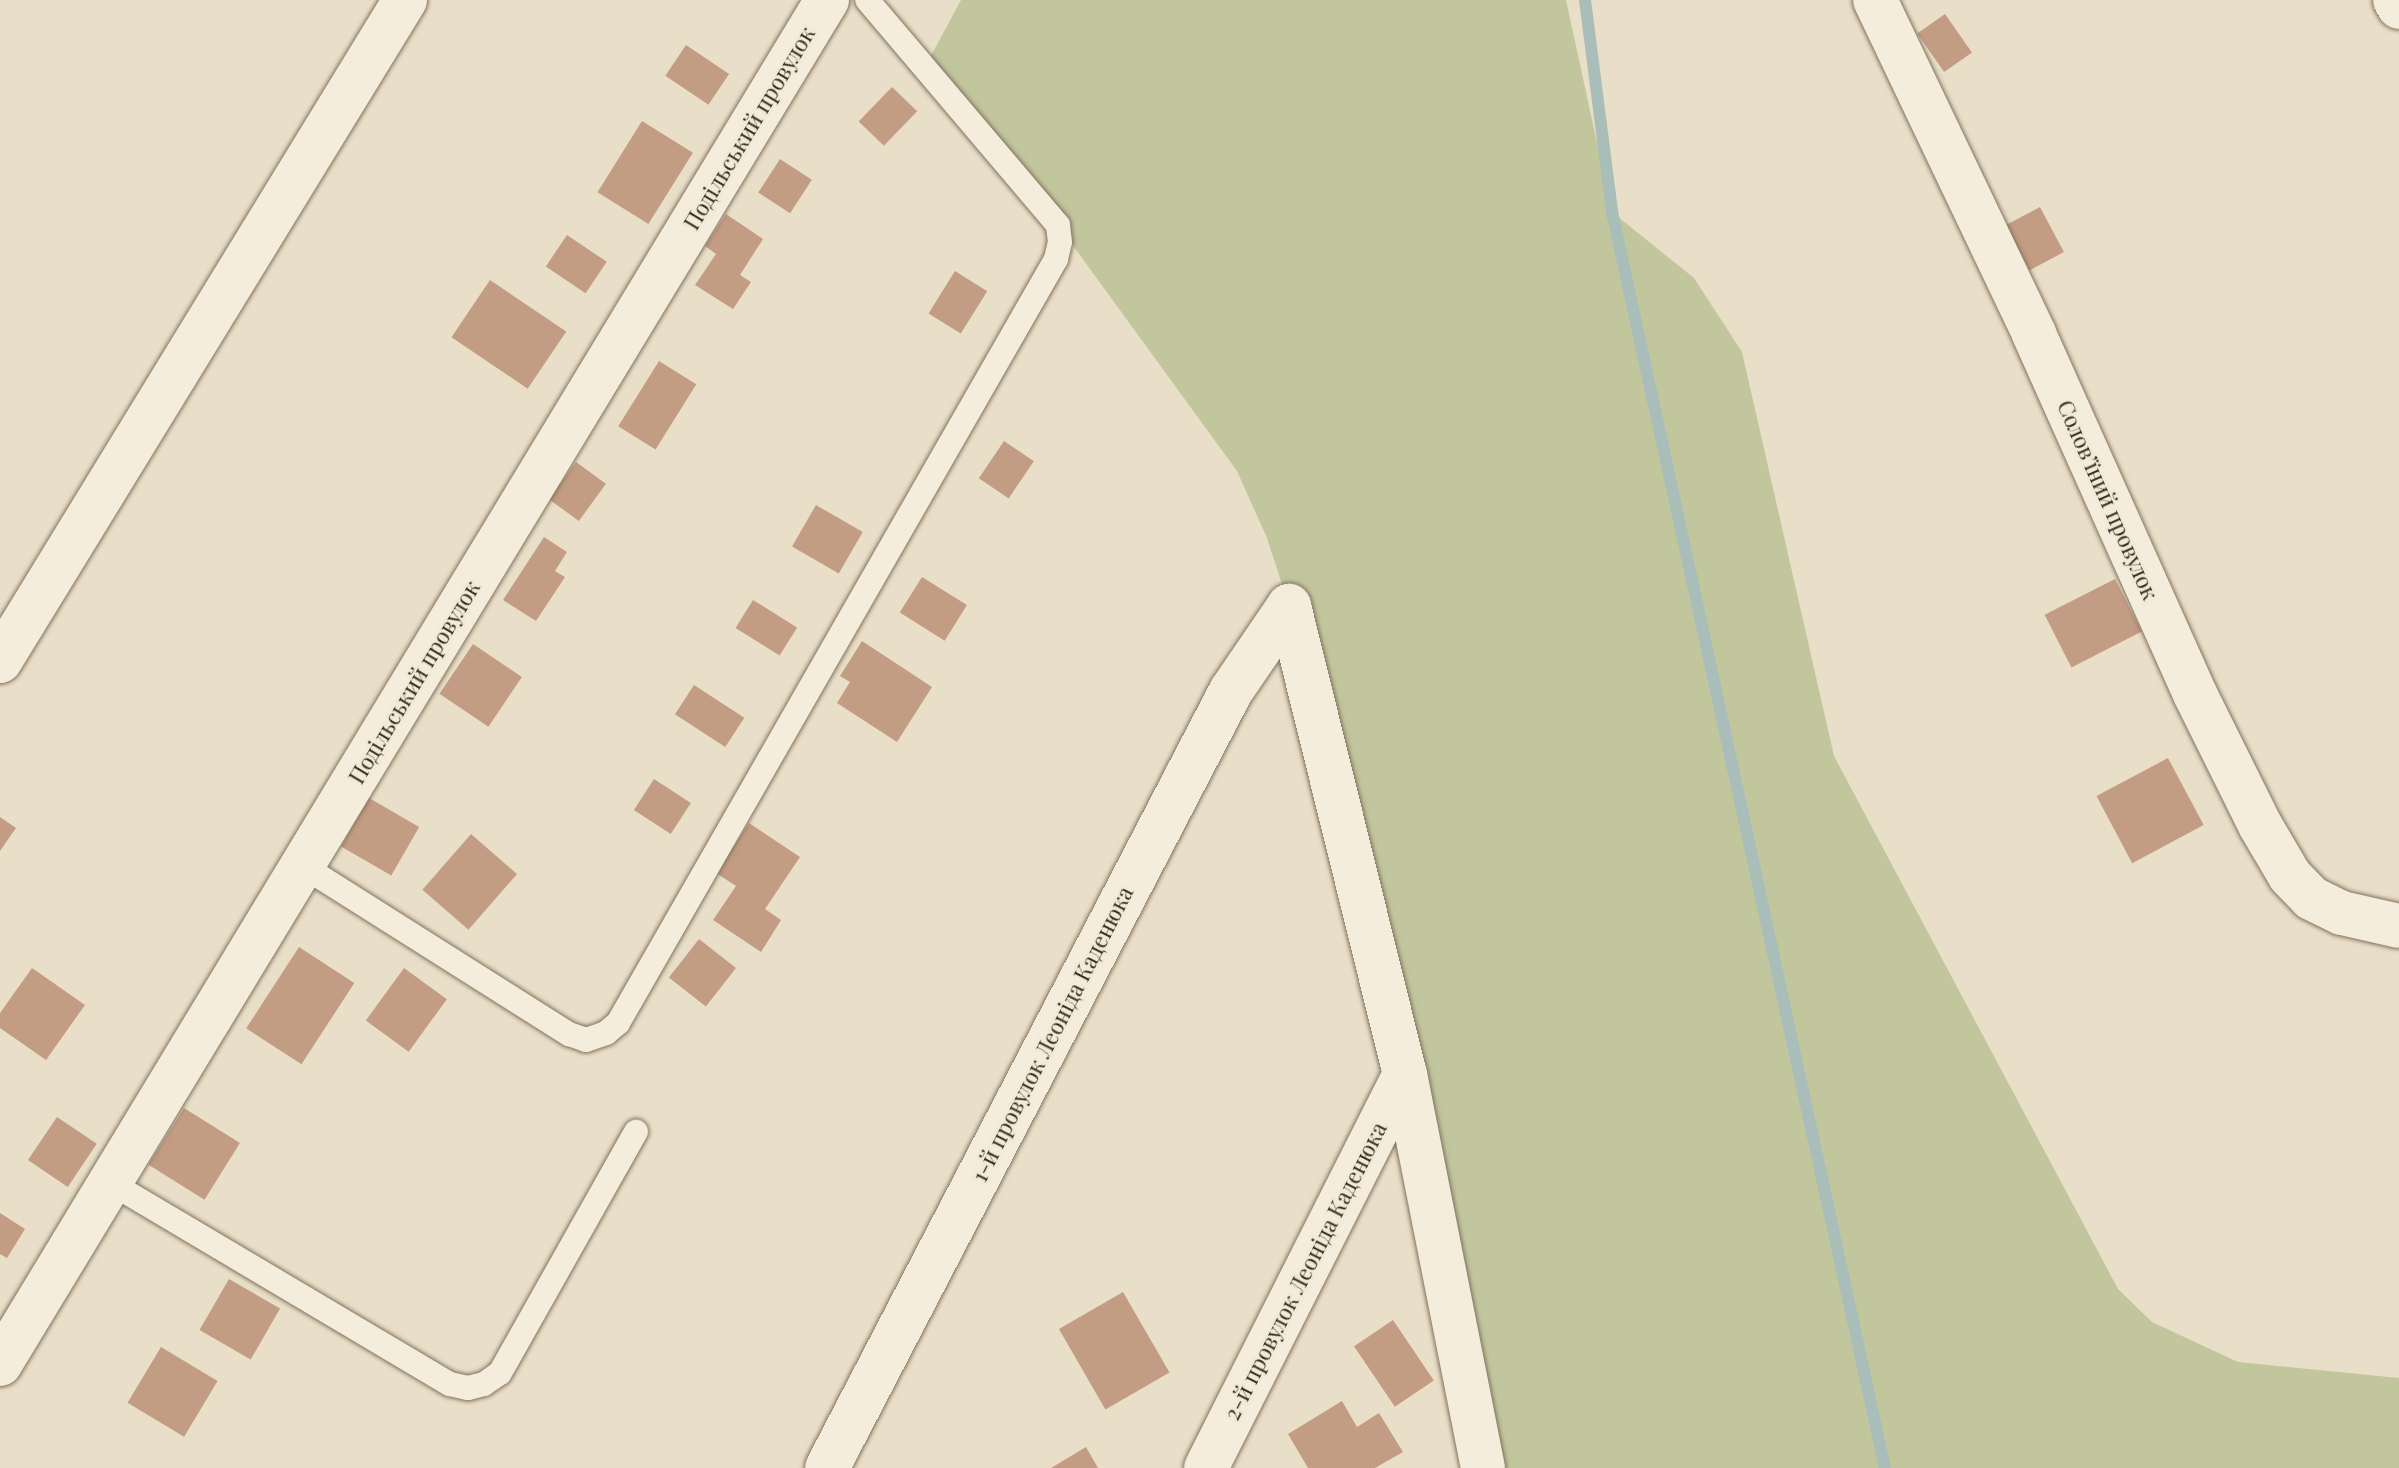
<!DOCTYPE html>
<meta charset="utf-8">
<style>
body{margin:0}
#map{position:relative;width:2399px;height:1468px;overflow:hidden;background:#e9dfc8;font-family:"Playfair Display",serif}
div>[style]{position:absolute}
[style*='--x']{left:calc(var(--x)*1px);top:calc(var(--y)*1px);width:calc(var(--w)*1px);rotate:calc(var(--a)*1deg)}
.green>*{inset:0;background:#c1c69d}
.stream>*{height:12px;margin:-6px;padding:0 6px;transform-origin:6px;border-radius:6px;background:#a9beb8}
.building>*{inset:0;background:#c39d83;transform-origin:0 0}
.roads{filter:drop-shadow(0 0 2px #83725f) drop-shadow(0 0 2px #83725f)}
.lane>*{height:24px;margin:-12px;padding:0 12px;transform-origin:12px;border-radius:12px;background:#f5eddb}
.street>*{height:44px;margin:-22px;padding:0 22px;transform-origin:22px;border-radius:22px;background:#f5eddb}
span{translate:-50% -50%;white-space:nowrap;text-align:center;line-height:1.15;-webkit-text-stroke:6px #f2ead7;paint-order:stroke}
.street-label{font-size:22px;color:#352b21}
</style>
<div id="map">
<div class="green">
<i style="clip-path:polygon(961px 0,1566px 0,1612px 212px,1694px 278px,1742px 352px,1834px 756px,2118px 1289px,2152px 1322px,2238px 1362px,2399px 1378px,2399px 1468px,1483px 1468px,1289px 606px,1267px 538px,1237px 471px,1058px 225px,925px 67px)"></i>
</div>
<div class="stream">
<i style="--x:1585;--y:0;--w:214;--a:82.7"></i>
<i style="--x:1612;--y:212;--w:1285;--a:77.74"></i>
</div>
<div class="building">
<i style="left:1945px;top:14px;width:47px;height:34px;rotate:55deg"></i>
<i style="left:686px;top:45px;width:52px;height:37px;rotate:34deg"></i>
<i style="left:892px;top:87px;width:35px;height:48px;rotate:44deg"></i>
<i style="left:642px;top:121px;width:60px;height:84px;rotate:32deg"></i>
<i style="left:780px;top:159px;width:38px;height:40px;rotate:33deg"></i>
<i style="left:2040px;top:207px;width:51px;height:39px;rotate:62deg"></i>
<i style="clip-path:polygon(726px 214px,763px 239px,740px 275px,751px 282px,733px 309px,695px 285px,716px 254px,705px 246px)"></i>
<i style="left:567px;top:235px;width:48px;height:38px;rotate:34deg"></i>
<i style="left:955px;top:271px;width:38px;height:50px;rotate:32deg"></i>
<i style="left:490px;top:280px;width:92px;height:69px;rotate:34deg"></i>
<i style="left:659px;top:361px;width:44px;height:77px;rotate:32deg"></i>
<i style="left:1004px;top:441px;width:36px;height:45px;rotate:34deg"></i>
<i style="left:576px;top:462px;width:37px;height:46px;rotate:36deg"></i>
<i style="left:816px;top:505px;width:54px;height:48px;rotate:30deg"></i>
<i style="clip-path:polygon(544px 537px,567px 552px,555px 571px,565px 577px,536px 621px,503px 600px)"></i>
<i style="left:922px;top:577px;width:53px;height:42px;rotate:32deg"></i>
<i style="left:2115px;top:579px;width:59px;height:79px;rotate:63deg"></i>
<i style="left:753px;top:600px;width:52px;height:33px;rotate:32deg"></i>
<i style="clip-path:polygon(862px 641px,932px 687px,897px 742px,837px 703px,850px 682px,840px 676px)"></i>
<i style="left:473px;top:644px;width:59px;height:60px;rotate:34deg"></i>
<i style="left:694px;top:685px;width:60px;height:35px;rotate:33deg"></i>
<i style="left:2168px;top:758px;width:76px;height:81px;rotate:62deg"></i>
<i style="left:654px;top:779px;width:44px;height:37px;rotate:33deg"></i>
<i style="left:369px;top:798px;width:58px;height:56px;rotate:30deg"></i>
<i style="clip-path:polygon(0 817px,16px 828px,0 851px)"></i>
<i style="clip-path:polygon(749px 823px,800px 857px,765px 909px,781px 920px,761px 952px,713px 920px,736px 886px,716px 873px)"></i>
<i style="left:471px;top:834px;width:61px;height:74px;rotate:41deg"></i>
<i style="left:699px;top:939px;width:47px;height:49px;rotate:38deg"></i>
<i style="left:299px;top:947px;width:66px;height:97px;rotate:33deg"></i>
<i style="clip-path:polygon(32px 968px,85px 1005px,46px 1060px,0 1028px,0 1013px)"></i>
<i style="left:404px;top:968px;width:53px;height:65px;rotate:36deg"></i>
<i style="left:184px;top:1108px;width:66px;height:67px;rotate:32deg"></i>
<i style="left:57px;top:1117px;width:48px;height:52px;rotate:34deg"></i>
<i style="clip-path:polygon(0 1213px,25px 1229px,7px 1258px,0 1254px)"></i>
<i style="left:229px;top:1279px;width:59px;height:59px;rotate:30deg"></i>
<i style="left:1123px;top:1292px;width:93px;height:74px;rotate:60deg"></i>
<i style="left:1393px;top:1320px;width:73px;height:47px;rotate:56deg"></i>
<i style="left:161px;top:1347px;width:66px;height:65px;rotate:31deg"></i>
<i style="clip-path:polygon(1342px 1401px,1357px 1427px,1379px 1413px,1403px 1452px,1375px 1468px,1308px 1468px,1288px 1434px)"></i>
<i style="clip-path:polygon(1086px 1447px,1098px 1468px,1051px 1468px)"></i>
</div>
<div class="roads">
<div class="lane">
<i style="--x:303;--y:866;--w:315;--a:32.3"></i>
<i style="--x:569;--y:1034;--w:18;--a:19"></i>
<i style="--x:586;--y:1040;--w:21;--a:-19"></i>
<i style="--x:606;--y:1033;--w:16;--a:-40"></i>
<i style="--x:618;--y:1023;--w:881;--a:-60.17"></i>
<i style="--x:1056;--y:259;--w:17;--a:-77"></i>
<i style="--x:1060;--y:242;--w:17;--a:-97"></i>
<i style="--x:1058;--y:225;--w:295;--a:-130.3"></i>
<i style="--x:111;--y:1183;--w:394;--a:30.7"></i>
<i style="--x:450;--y:1384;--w:18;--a:13"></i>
<i style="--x:468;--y:1388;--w:16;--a:-14"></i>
<i style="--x:484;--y:1384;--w:19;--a:-35"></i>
<i style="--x:500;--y:1373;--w:277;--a:-60.6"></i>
</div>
<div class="street">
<i style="--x:1875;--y:0;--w:370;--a:64.5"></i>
<i style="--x:2034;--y:334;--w:394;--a:65.9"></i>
<i style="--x:2195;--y:694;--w:146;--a:63.6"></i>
<i style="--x:2260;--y:825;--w:59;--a:59.5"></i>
<i style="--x:2290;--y:876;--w:30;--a:46"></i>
<i style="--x:2311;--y:898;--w:34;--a:26"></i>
<i style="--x:2342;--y:913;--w:58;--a:12.8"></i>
<i style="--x:2395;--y:0;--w:8;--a:60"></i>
<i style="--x:1289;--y:606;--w:482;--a:76.1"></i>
<i style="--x:1405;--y:1074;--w:402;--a:78.8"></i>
<i style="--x:0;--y:661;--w:775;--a:-58.5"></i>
<i style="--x:0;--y:1364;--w:1595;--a:-58.77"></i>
<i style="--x:827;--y:1468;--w:876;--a:-62.53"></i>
<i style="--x:1231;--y:691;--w:103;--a:-55.7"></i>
<i style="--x:1206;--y:1468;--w:441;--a:-63.2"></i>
</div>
</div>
<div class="street-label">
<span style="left:749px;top:128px;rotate:-59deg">Подільський провулок</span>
<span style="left:2108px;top:500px;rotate:66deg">Соловʼїний провулок</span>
<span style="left:414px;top:682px;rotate:-59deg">Подільський провулок</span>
<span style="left:1052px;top:1034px;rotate:-63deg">1-й провулок Леоніда Каденюка</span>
<span style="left:1305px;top:1271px;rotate:-63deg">2-й провулок Леоніда Каденюка</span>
</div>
</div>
